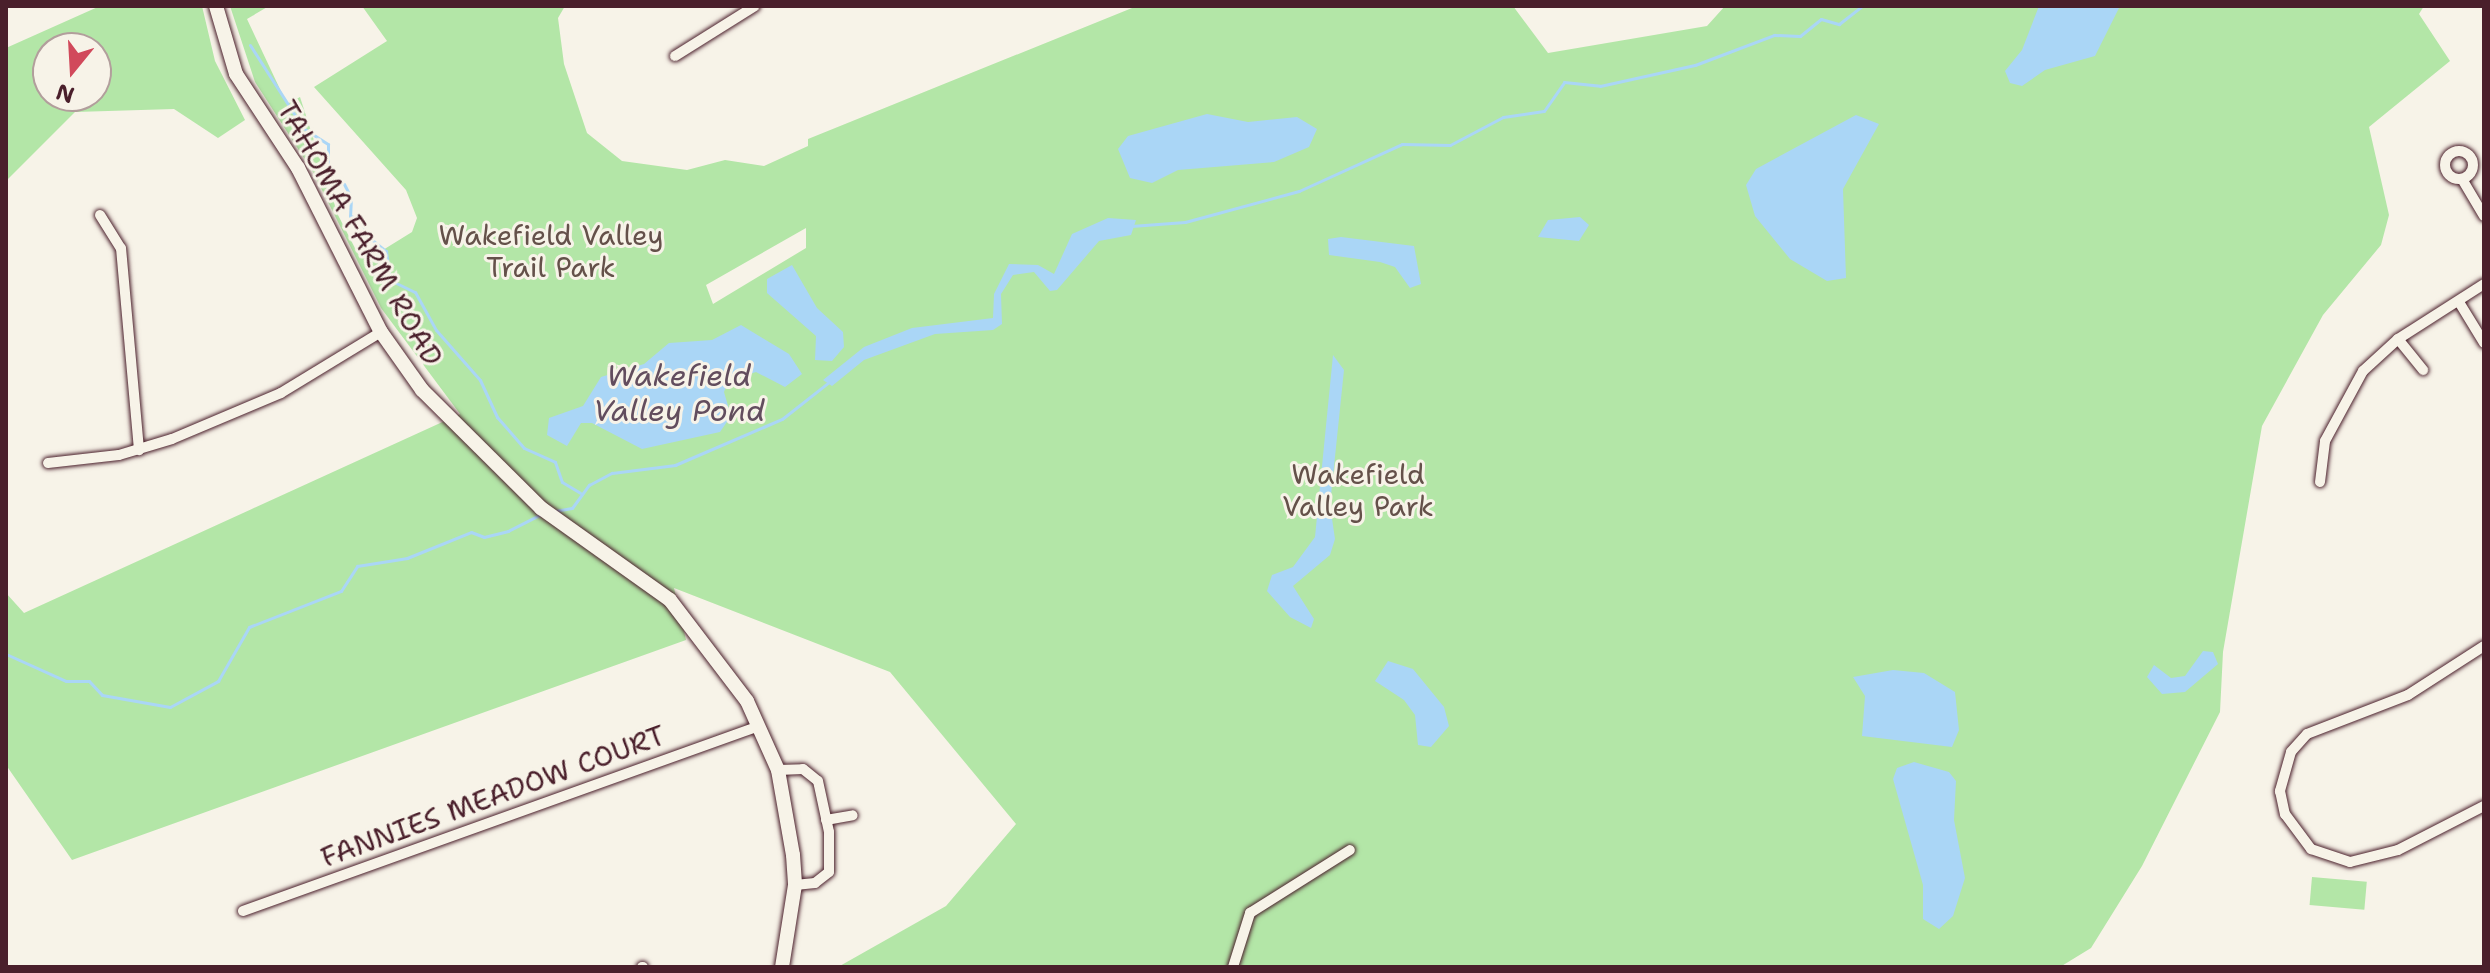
<!DOCTYPE html>
<style>
body{margin:0}
#map{position:relative;width:2490px;height:973px;overflow:hidden;background:#f7f3e8;font-family:"Shantell Sans",sans-serif}
div>[style]{position:absolute}
[style*='--x']{left:calc(var(--x)*1px);top:calc(var(--y)*1px);width:calc(var(--w)*1px);rotate:calc(var(--a)*1deg)}
.green>*{inset:0;background:#b3e6a7;transform-origin:0 0}
.water>*{inset:0;background:#aad6f6}
.stream>*{height:3px;margin:-1.5px;padding:0 1.5px;transform-origin:1.5px;border-radius:1.5px;background:#aad6f6}
.roads{filter:drop-shadow(0 0 2px #4a1f2b) drop-shadow(0 0 2px #4a1f2b)}
.street>*{height:10px;margin:-5px;padding:0 5px;transform-origin:5px;border-radius:5px;background:#f7f3e8}
.street>.ring{margin:-5px;padding:0;box-sizing:content-box;background:none;border:10px solid #f7f3e8;border-radius:50%}
.secondary>*{height:14px;margin:-7px;padding:0 7px;transform-origin:7px;border-radius:7px;background:#f7f3e8}
span{translate:-50% -50%;white-space:nowrap;text-align:center;line-height:1.15;-webkit-text-stroke:6px #f7f3e8;paint-order:stroke}
.street-label{font-size:28px;color:#4a1f2b}
.park-label{font-size:28px;color:#64514a}
.water-label{font-size:30px;color:#624d5e;font-style:italic}
.frame{position:absolute;inset:0;border:8px solid #4a1f2b;pointer-events:none}
.north{position:absolute;left:32px;top:32px;width:80px;height:80px;box-sizing:border-box;background:#f7f3e8;border:2px solid #b29e9c;border-radius:50%;rotate:198deg;font-size:22px;font-weight:700;line-height:32px;text-align:center;color:#4a1f2b}
.north::after{content:'';display:block;margin:auto;width:28px;height:36px;background:#d1495b;clip-path:polygon(50% 0,100% 100%,50% 72%,0 100%)}
</style>
<div id="map">
<div class="green">
<i style="clip-path:polygon(evenodd,100px 6px,202px 6px,215px 61px,245px 120px,218px 138px,174px 109px,75px 112px,6px 181px,6px 48px,100px 6px,96px 48px,96px 96px,48px 96px,48px 48px,96px 48px)"></i>
<i style="clip-path:polygon(evenodd,230px 6px,269px 6px,247px 19px,287px 104px,300px 97px,338px 215px,358px 254px,370px 258px,412px 232px,417px 218px,406px 190px,314px 87px,387px 41px,362px 6px,565px 6px,558px 18px,564px 64px,587px 133px,622px 161px,687px 170px,725px 160px,764px 166px,808px 146px,808px 139px,1137px 6px,1513px 6px,1548px 53px,1707px 26px,1725px 6px,2424px 6px,2419px 14px,2450px 61px,2369px 127px,2389px 215px,2381px 245px,2323px 315px,2262px 426px,2223px 652px,2220px 712px,2142px 866px,2091px 948px,2060px 967px,838px 967px,946px 906px,1016px 824px,890px 672px,674px 588px,686px 640px,72px 860px,6px 765px,6px 593px,24px 613px,460px 414px,381px 308px,313px 172px,255px 82px,230px 6px,806px 228px,806px 248px,713px 304px,706px 285px,806px 228px)"></i>
<i style="left:2312px;top:877px;width:55px;height:28px;rotate:5deg"></i>
</div>
<div class="water">
<i style="clip-path:polygon(2039px 6px,2120px 6px,2095px 56px,2045px 70px,2022px 86px,2010px 83px,2005px 71px,2022px 50px)"></i>
<i style="clip-path:polygon(1207px 114px,1248px 122px,1297px 117px,1317px 129px,1309px 147px,1274px 162px,1178px 170px,1152px 183px,1130px 178px,1118px 149px,1128px 136px)"></i>
<i style="clip-path:polygon(1856px 115px,1879px 124px,1843px 189px,1846px 278px,1827px 281px,1790px 259px,1755px 216px,1746px 185px,1756px 169px)"></i>
<i style="clip-path:polygon(1580px 217px,1589px 225px,1579px 241px,1538px 237px,1548px 220px)"></i>
<i style="clip-path:polygon(1108px 218px,1136px 220px,1131px 235px,1099px 241px,1057px 290px,1050px 291px,1034px 272px,1013px 275px,1001px 294px,1002px 324px,993px 330px,935px 334px,864px 360px,832px 386px,823px 380px,864px 347px,912px 328px,993px 318px,994px 294px,1009px 264px,1038px 265px,1054px 274px,1072px 234px)"></i>
<i style="clip-path:polygon(1341px 237px,1414px 246px,1421px 284px,1410px 288px,1395px 267px,1380px 262px,1329px 255px,1328px 239px)"></i>
<i style="clip-path:polygon(792px 265px,817px 308px,843px 332px,844px 347px,832px 361px,815px 360px,816px 336px,767px 293px,767px 279px)"></i>
<i style="clip-path:polygon(741px 325px,789px 354px,802px 374px,785px 387px,756px 372px,728px 381px,724px 392px,731px 416px,720px 432px,642px 449px,592px 423px,581px 423px,567px 446px,547px 435px,549px 418px,583px 406px,601px 377px,644px 364px,669px 343px,712px 340px)"></i>
<i style="clip-path:polygon(1333px 355px,1344px 370px,1330px 505px,1335px 539px,1330px 555px,1293px 586px,1314px 619px,1311px 628px,1290px 617px,1267px 591px,1272px 575px,1293px 567px,1315px 537px)"></i>
<i style="clip-path:polygon(2203px 651px,2213px 652px,2218px 664px,2185px 692px,2162px 694px,2147px 677px,2154px 665px,2171px 678px,2185px 676px)"></i>
<i style="clip-path:polygon(1388px 661px,1413px 669px,1444px 707px,1449px 726px,1431px 747px,1418px 745px,1415px 715px,1404px 700px,1375px 681px)"></i>
<i style="clip-path:polygon(1893px 670px,1924px 673px,1955px 692px,1959px 730px,1952px 747px,1862px 736px,1865px 696px,1853px 677px)"></i>
<i style="clip-path:polygon(1914px 762px,1949px 772px,1956px 781px,1954px 820px,1965px 878px,1953px 916px,1939px 929px,1923px 919px,1923px 885px,1893px 779px,1897px 768px)"></i>
</div>
<div class="stream">
<i style="--x:250;--y:45;--w:98;--a:57.4"></i>
<i style="--x:303;--y:128;--w:30;--a:33"></i>
<i style="--x:328;--y:144;--w:33;--a:90"></i>
<i style="--x:328;--y:177;--w:17;--a:24"></i>
<i style="--x:344;--y:184;--w:16;--a:63"></i>
<i style="--x:351;--y:198;--w:18;--a:93"></i>
<i style="--x:350;--y:216;--w:13;--a:18"></i>
<i style="--x:362;--y:220;--w:16;--a:75"></i>
<i style="--x:366;--y:235;--w:26;--a:39"></i>
<i style="--x:386;--y:251;--w:29;--a:82"></i>
<i style="--x:390;--y:280;--w:28;--a:26"></i>
<i style="--x:415;--y:292;--w:43;--a:61.1"></i>
<i style="--x:436;--y:330;--w:67;--a:48.7"></i>
<i style="--x:480;--y:380;--w:41;--a:65.3"></i>
<i style="--x:497;--y:417;--w:41;--a:48.9"></i>
<i style="--x:524;--y:448;--w:34;--a:24"></i>
<i style="--x:555;--y:462;--w:21;--a:71"></i>
<i style="--x:562;--y:482;--w:21;--a:31"></i>
<i style="--x:1131;--y:226;--w:54;--a:-4.2"></i>
<i style="--x:1185;--y:222;--w:118;--a:-15.2"></i>
<i style="--x:1299;--y:191;--w:113;--a:-24.5"></i>
<i style="--x:1402;--y:144;--w:48;--a:1.2"></i>
<i style="--x:1450;--y:145;--w:60;--a:-27.8"></i>
<i style="--x:1503;--y:117;--w:41;--a:-8.3"></i>
<i style="--x:1544;--y:111;--w:35;--a:-55"></i>
<i style="--x:1564;--y:82;--w:36;--a:6"></i>
<i style="--x:1600;--y:86;--w:97;--a:-12.5"></i>
<i style="--x:1695;--y:65;--w:85;--a:-20.8"></i>
<i style="--x:1774;--y:35;--w:26;--a:2"></i>
<i style="--x:1800;--y:36;--w:27;--a:-39"></i>
<i style="--x:1821;--y:19;--w:19;--a:16"></i>
<i style="--x:1839;--y:24;--w:29;--a:-38"></i>
<i style="--x:555;--y:511;--w:17;--a:-10"></i>
<i style="--x:572;--y:508;--w:29;--a:-54"></i>
<i style="--x:589;--y:485;--w:26;--a:-28"></i>
<i style="--x:612;--y:473;--w:64;--a:-7.2"></i>
<i style="--x:675;--y:465;--w:116;--a:-23.3"></i>
<i style="--x:782;--y:419;--w:60;--a:-38.2"></i>
<i style="--x:6;--y:654;--w:66;--a:24.2"></i>
<i style="--x:66;--y:681;--w:23;--a:0"></i>
<i style="--x:89;--y:681;--w:19;--a:47"></i>
<i style="--x:102;--y:695;--w:69;--a:10"></i>
<i style="--x:170;--y:707;--w:55;--a:-28.4"></i>
<i style="--x:218;--y:681;--w:62;--a:-60.1"></i>
<i style="--x:249;--y:627;--w:99;--a:-21.4"></i>
<i style="--x:341;--y:591;--w:30;--a:-57"></i>
<i style="--x:357;--y:566;--w:51;--a:-9.1"></i>
<i style="--x:407;--y:558;--w:69;--a:-22.1"></i>
<i style="--x:471;--y:532;--w:14;--a:21"></i>
<i style="--x:484;--y:537;--w:25;--a:-14"></i>
<i style="--x:508;--y:531;--w:36;--a:-27"></i>
</div>
<div class="roads">
<div class="street">
<i style="--x:675;--y:56;--w:94;--a:-32"></i>
<i class="ring" style="left:2445px;top:151px;width:18px;height:18px"></i>
<i style="--x:2462;--y:179;--w:43;--a:59.3"></i>
<i style="--x:100;--y:215;--w:39;--a:58"></i>
<i style="--x:121;--y:248;--w:203;--a:84.9"></i>
<i style="--x:2459;--y:302;--w:48;--a:58.6"></i>
<i style="--x:2398;--y:339;--w:40;--a:51"></i>
<i style="--x:48;--y:463;--w:71;--a:-6.4"></i>
<i style="--x:119;--y:455;--w:55;--a:-16.8"></i>
<i style="--x:172;--y:439;--w:118;--a:-22.9"></i>
<i style="--x:281;--y:393;--w:117;--a:-31.4"></i>
<i style="--x:2320;--y:482;--w:41;--a:-83"></i>
<i style="--x:2325;--y:441;--w:80;--a:-61.5"></i>
<i style="--x:2363;--y:371;--w:47;--a:-42.4"></i>
<i style="--x:2398;--y:339;--w:102;--a:-32.6"></i>
<i style="--x:2484;--y:646;--w:90;--a:147.2"></i>
<i style="--x:2408;--y:695;--w:108;--a:158.9"></i>
<i style="--x:2307;--y:734;--w:24;--a:132"></i>
<i style="--x:2291;--y:752;--w:41;--a:105.8"></i>
<i style="--x:2280;--y:791;--w:24;--a:78"></i>
<i style="--x:2285;--y:814;--w:44;--a:53.4"></i>
<i style="--x:2311;--y:849;--w:41;--a:18.4"></i>
<i style="--x:2350;--y:862;--w:49;--a:-14"></i>
<i style="--x:2398;--y:850;--w:97;--a:-27.1"></i>
<i style="--x:778;--y:770;--w:25;--a:-2"></i>
<i style="--x:803;--y:769;--w:19;--a:39"></i>
<i style="--x:818;--y:781;--w:52;--a:77.8"></i>
<i style="--x:829;--y:832;--w:40;--a:90"></i>
<i style="--x:829;--y:872;--w:18;--a:142"></i>
<i style="--x:815;--y:883;--w:20;--a:174"></i>
<i style="--x:826;--y:820;--w:27;--a:-10"></i>
<i style="--x:243;--y:911;--w:548;--a:-19.72"></i>
<i style="--x:642;--y:967;--w:1;--a:0"></i>
<i style="--x:1233;--y:967;--w:57;--a:-72.5"></i>
<i style="--x:1250;--y:913;--w:118;--a:-32.2"></i>
</div>
<div class="secondary">
<i style="--x:216;--y:6;--w:71;--a:73.6"></i>
<i style="--x:236;--y:74;--w:113;--a:56.6"></i>
<i style="--x:298;--y:168;--w:184;--a:63.2"></i>
<i style="--x:381;--y:332;--w:71;--a:54.7"></i>
<i style="--x:422;--y:390;--w:168;--a:44.8"></i>
<i style="--x:541;--y:508;--w:158;--a:35.5"></i>
<i style="--x:670;--y:600;--w:127;--a:52.7"></i>
<i style="--x:747;--y:701;--w:76;--a:65.8"></i>
<i style="--x:778;--y:770;--w:86;--a:80"></i>
<i style="--x:793;--y:855;--w:30;--a:86"></i>
<i style="--x:795;--y:885;--w:83;--a:99"></i>
</div>
</div>
<div class="street-label">
<span style="left:360px;top:233px;rotate:60deg">TAHOMA FARM ROAD</span>
<span style="left:493px;top:796px;rotate:-20deg">FANNIES MEADOW COURT</span>
</div>
<div class="park-label">
<span style="left:551px;top:251px">Wakefield Valley<br>Trail Park</span>
<span style="left:1358px;top:490px">Wakefield<br>Valley Park</span>
</div>
<div class="water-label">
<span style="left:679px;top:393px">Wakefield<br>Valley Pond</span>
</div>
<div class="frame"></div>
<div class="north">N</div>
</div>
